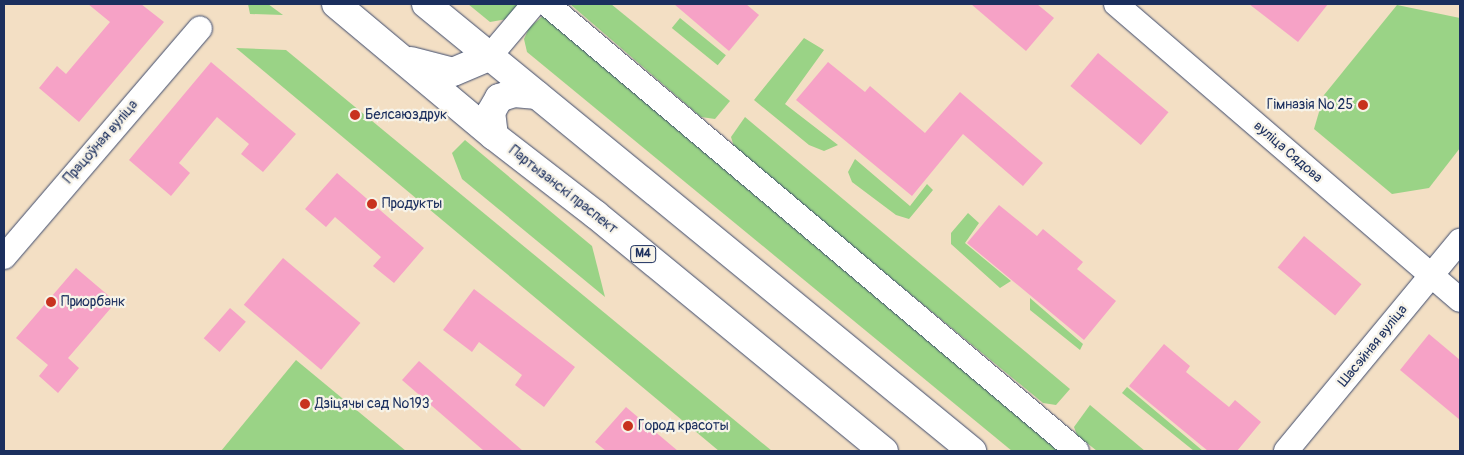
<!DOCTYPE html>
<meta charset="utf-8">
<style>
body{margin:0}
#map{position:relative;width:1464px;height:455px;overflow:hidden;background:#f3dfc4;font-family:Pangolin,sans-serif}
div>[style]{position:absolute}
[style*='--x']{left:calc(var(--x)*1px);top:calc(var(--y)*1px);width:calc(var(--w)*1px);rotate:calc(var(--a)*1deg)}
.green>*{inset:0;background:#9ad386;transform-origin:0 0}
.building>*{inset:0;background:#f6a2c6;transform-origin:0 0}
.roads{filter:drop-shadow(0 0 1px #3b496d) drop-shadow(0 0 1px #3b496d)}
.minor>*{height:24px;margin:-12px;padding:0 12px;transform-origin:12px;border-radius:12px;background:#fff}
.primary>*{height:28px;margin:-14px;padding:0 14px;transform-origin:14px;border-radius:14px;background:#fff}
.dots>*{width:14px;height:14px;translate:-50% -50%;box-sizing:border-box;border:2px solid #f7f3e8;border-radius:50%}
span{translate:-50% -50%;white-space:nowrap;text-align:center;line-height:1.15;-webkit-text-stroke:4.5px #f7f3e8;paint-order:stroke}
.shield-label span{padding:1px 4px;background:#f7f3e8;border:1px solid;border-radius:4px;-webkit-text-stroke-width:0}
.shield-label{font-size:12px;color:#1b2f5e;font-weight:700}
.poi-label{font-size:14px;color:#1b2f5e}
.right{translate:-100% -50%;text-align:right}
.left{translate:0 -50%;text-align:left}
.street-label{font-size:14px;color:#1b2f5e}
.frame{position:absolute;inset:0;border:5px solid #1b2f5e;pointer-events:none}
</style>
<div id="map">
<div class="green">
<i style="clip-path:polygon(248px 4px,268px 4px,283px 15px,250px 14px)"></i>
<i style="clip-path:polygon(468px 4px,520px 4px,507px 19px,490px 22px)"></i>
<i style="clip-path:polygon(570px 4px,611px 4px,730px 101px,715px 119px,701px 117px)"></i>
<i style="clip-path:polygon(1397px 5px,1460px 18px,1460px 148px,1429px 188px,1392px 194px,1314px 129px,1324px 95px)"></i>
<i style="clip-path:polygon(544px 15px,1066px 451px,1012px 451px,527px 52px,524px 39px,529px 28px)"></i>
<i style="left:680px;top:18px;width:59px;height:13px;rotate:39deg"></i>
<i style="clip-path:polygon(804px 38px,824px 50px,785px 104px,838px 145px,824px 151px,809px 145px,754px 100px)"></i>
<i style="clip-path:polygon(236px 48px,286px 50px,772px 451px,719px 451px)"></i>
<i style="clip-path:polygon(745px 117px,1070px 389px,1056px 405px,1043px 403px,735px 150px,731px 137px)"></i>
<i style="clip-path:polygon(465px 140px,592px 246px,605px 297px,462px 179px,452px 153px)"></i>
<i style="clip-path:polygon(855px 159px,910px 206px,927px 184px,933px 190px,909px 219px,896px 215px,852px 182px,848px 172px)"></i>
<i style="clip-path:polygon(968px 213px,979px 223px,965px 243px,1011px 281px,1000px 288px,951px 244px,951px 233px)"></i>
<i style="clip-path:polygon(1030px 298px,1083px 344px,1080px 350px,1030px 310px)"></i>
<i style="clip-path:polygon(296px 360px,406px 451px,221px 451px)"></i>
<i style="clip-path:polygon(1127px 387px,1203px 451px,1194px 451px,1122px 393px)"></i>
<i style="clip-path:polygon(1090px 405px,1145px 451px,1097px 451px,1077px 435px,1074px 427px)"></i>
</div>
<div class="building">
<i style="clip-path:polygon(88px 4px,141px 4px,164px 22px,79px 122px,39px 88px,57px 66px,66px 74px,110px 22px)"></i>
<i style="clip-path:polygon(674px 4px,746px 4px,759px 15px,729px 51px)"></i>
<i style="clip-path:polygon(971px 4px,1037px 4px,1054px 18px,1026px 51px)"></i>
<i style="clip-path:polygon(1249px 4px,1328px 4px,1298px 42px)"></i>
<i style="left:1098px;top:53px;width:92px;height:43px;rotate:40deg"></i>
<i style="clip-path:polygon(211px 62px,296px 134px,263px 172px,241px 154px,249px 144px,217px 117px,179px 163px,190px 173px,171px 196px,129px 160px)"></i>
<i style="clip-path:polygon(828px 62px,865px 92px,870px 86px,925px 133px,960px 92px,1043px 163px,1023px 186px,963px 134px,912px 196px,796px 100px)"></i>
<i style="clip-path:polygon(337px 173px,424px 248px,394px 283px,373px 266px,381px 257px,335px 217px,326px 227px,305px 209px)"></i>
<i style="clip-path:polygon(999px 205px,1037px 236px,1043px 229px,1083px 262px,1077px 269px,1116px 301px,1084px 340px,967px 243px)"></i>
<i style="left:1304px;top:236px;width:75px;height:41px;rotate:40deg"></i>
<i style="left:283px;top:258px;width:101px;height:61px;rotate:40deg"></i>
<i style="clip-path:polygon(76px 268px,116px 302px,68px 358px,79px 368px,58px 393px,39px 376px,48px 365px,16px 338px)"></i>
<i style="clip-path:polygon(474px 289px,575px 367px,544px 407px,515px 385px,522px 375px,479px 342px,472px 352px,443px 330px)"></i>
<i style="left:230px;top:308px;width:21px;height:40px;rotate:41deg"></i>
<i style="clip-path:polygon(1429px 334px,1460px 360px,1460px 420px,1400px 370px)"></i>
<i style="clip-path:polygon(1164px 344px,1190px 366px,1186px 372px,1229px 407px,1235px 400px,1261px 422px,1237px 451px,1208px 451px,1129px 386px)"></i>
<i style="clip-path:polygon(419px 361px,523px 451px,484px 451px,402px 380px)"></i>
<i style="clip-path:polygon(626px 407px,659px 435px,678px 451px,606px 451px,595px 442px)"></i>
</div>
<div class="roads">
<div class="minor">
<i style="--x:547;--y:4;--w:693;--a:40.14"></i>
<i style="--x:1116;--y:4;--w:454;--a:40.7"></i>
<i style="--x:489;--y:57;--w:70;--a:-49.7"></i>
<i style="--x:4;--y:257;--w:301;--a:-49.4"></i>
<i style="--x:1286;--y:451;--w:273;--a:-50.4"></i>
</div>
<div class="primary">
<i style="--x:336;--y:4;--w:206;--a:39.9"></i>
<i style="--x:494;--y:136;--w:128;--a:37.7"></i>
<i style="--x:595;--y:214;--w:374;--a:39.4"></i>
<i style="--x:426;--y:4;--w:706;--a:39.31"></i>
<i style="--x:411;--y:61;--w:43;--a:14.7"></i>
<i style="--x:453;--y:72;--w:39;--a:-23"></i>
<i style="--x:494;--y:136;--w:24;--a:-97"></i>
<i style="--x:491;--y:112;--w:16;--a:-60"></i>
<i style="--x:499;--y:98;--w:16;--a:-18"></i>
<i style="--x:514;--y:93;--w:23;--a:5"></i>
</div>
</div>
<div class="dots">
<i style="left:1363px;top:105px;background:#c8321e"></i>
<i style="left:355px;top:115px;background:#c8321e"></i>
<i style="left:372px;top:204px;background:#c8321e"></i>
<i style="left:51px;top:302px;background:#c8321e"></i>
<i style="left:305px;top:404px;background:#c8321e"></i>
<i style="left:628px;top:426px;background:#c8321e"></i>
</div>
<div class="shield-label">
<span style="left:643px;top:254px">М4</span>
</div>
<div class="poi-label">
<span class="right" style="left:1353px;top:105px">Гімназія № 25</span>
<span class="left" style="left:365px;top:115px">Белсаюздрук</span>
<span class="left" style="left:382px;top:204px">Продукты</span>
<span class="left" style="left:61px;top:302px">Приорбанк</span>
<span class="left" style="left:315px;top:404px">Дзіцячы сад №193</span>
<span class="left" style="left:638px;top:426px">Город красоты</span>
</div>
<div class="street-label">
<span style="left:101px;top:142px;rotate:-49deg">Працоўная вуліца</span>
<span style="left:1288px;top:152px;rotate:41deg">вуліца Сядова</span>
<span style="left:563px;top:190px;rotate:38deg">Партызанскі праспект</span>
<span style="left:1373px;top:346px;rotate:-51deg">Шасэйная вуліца</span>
</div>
<div class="frame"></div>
</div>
